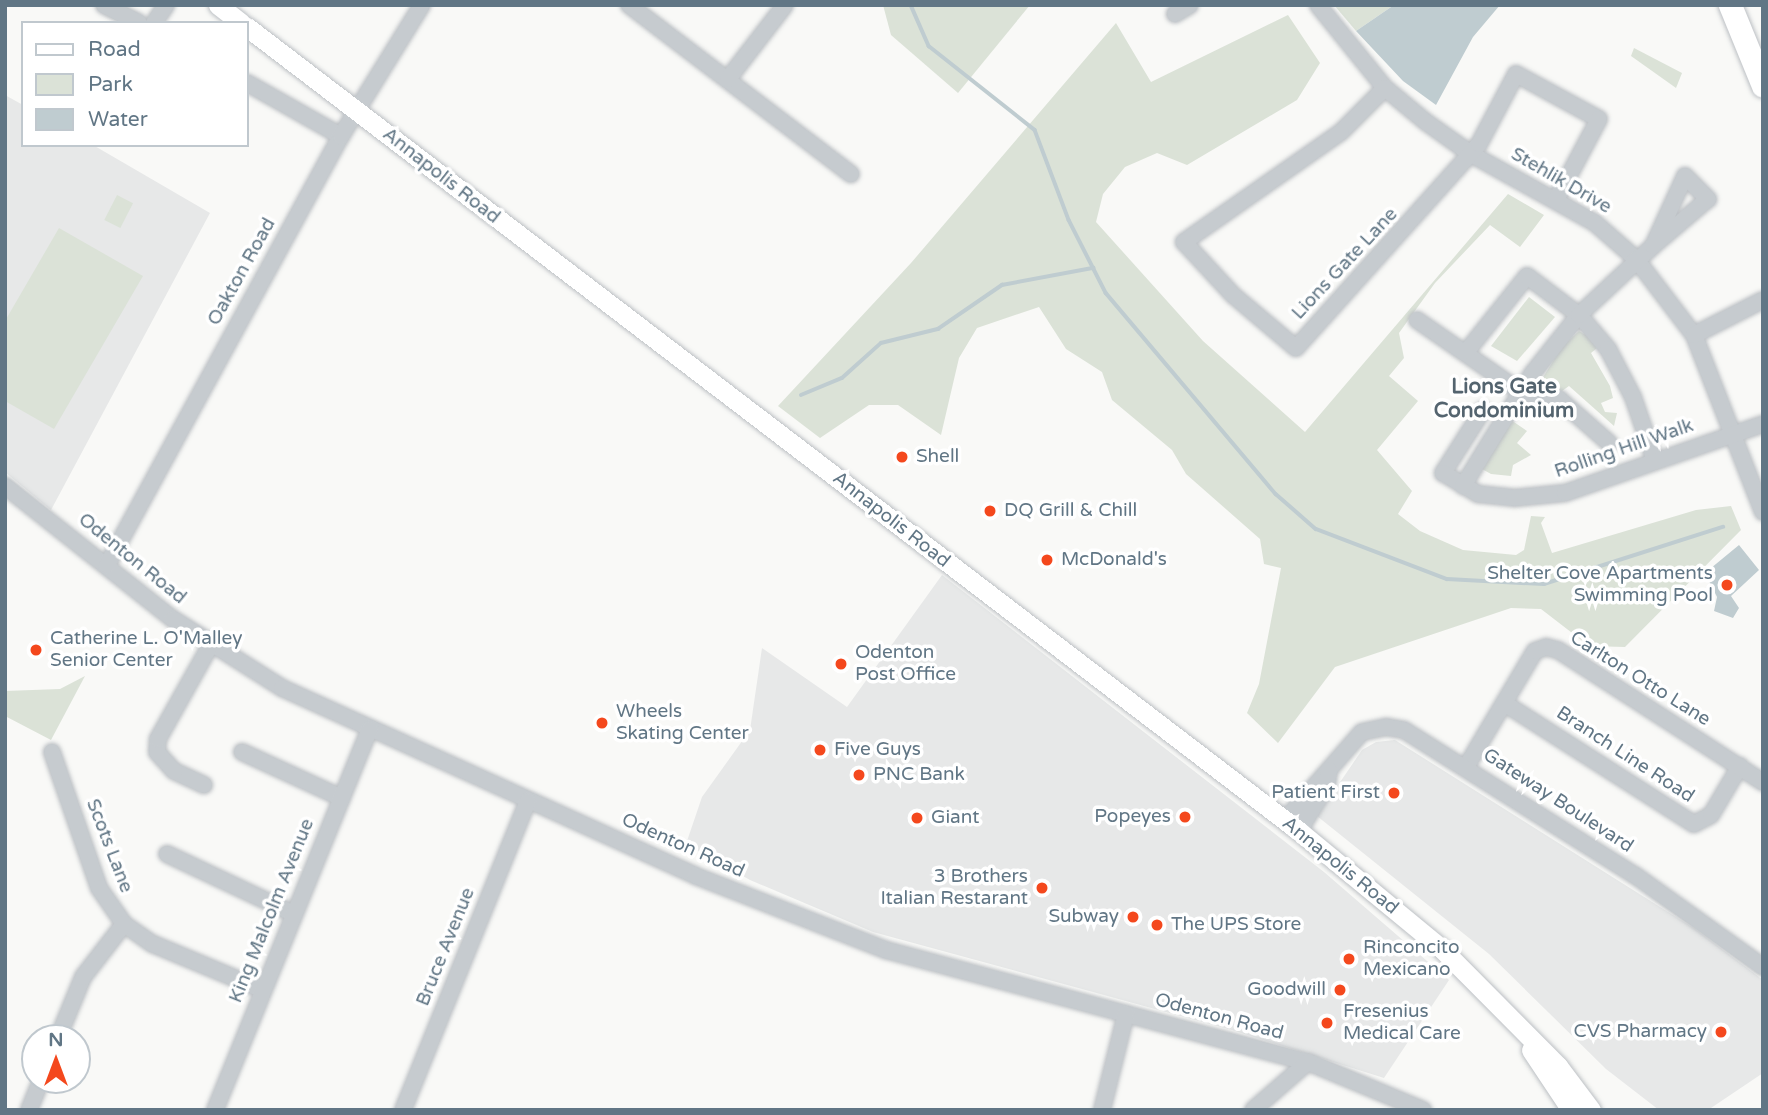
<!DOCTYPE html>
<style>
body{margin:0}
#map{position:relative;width:1768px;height:1115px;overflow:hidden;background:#f9f9f7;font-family:"Varela Round",sans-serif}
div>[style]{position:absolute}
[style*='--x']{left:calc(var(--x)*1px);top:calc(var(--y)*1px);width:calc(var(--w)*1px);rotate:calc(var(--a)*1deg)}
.built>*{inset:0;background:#e7e8e8}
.green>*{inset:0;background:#dbe2d7;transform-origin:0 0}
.water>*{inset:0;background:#bfccd0}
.stream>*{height:3.5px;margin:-1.75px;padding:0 1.75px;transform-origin:1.75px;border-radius:1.75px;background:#bfccd0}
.roads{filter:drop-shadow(0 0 2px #bcc0c4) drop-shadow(0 0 2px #bcc0c4)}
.minor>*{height:16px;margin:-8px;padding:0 8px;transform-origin:8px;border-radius:8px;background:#c6cbcf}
.major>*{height:19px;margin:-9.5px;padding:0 9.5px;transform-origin:9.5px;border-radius:9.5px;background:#fff}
.highway>*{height:23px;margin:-11.5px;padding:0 11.5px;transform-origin:11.5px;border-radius:11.5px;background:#fff}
.dots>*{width:19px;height:19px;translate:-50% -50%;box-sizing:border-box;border:4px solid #fff;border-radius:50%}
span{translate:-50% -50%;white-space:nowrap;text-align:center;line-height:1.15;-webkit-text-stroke:7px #fff;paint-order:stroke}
.street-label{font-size:19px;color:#617685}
.poi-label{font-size:19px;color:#617685}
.left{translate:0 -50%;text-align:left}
.right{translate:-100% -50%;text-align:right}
.neighbourhood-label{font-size:21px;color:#54646f;font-weight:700}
.frame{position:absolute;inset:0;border:7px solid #617685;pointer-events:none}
.legend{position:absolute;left:21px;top:21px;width:228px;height:126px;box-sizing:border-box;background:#fff;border:2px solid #c0c8ce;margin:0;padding:9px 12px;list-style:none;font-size:21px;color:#617685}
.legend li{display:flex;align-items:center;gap:14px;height:35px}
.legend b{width:35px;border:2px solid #c0c8ce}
.north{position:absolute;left:21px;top:1024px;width:70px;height:70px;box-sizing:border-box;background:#fff;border:2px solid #c0c8ce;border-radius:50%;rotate:0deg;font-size:19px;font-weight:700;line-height:28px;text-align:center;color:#617685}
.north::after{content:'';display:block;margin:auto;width:24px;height:32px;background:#f4481d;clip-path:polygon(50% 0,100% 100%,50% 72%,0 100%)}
</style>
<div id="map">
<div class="built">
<i style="clip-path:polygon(5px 95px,23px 105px,23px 145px,93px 145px,210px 213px,51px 510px,5px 472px)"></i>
<i style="clip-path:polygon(942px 575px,1324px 872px,1449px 980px,1384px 1078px,1232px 1030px,873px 932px,750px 880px,686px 844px,702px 797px,750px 730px,762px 648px,847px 707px)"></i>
<i style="clip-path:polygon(1395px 740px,1695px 929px,1763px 980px,1763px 1073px,1708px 1110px,1659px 1110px,1606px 1069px,1489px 954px,1317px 816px,1362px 750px,1376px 742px)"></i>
</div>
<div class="green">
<i style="clip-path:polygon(883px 5px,1030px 5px,958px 93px,891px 35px)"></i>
<i style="clip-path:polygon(1334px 5px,1394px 5px,1356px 31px)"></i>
<i style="clip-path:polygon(1288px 15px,1320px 63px,1297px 100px,1187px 165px,1157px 153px,1125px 167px,1103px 194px,1096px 222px,1203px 341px,1305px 432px,1508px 194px,1544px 215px,1520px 247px,1490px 225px,1435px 283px,1399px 333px,1404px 358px,1389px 376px,1418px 401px,1377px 450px,1412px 491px,1398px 514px,1420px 531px,1463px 550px,1516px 555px,1524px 550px,1531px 516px,1545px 517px,1541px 523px,1552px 553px,1696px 510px,1731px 506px,1741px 530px,1625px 647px,1589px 646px,1541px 609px,1511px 608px,1335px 667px,1278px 743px,1247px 713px,1259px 684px,1281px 568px,1264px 564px,1260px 539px,1186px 474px,1172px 450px,1112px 400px,1102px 372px,1066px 349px,1039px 307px,977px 328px,959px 358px,941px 435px,898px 405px,869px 405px,820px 438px,778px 406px,911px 263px,1116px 23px,1151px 82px)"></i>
<i style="clip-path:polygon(1634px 48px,1682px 73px,1676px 88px,1631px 56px)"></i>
<i style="left:117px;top:195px;width:18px;height:28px;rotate:27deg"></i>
<i style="clip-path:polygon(59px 228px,143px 276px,54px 429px,5px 401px,5px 321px)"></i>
<i style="clip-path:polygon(1529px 297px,1555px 317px,1517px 361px,1491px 346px)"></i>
<i style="clip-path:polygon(1579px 331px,1591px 338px,1597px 348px,1591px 353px,1610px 386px,1613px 398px,1601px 403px,1605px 412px,1617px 413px,1614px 426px,1569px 386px,1562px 391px,1540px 382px,1562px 347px)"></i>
<i style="clip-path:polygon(1511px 420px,1527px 431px,1517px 443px,1531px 455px,1513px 465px,1511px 476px,1491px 474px,1482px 469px)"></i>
<i style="clip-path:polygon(85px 676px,51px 740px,5px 716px,5px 691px,60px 689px)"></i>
</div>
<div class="water">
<i style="clip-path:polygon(1394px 5px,1500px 5px,1473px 37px,1436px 105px,1403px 81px,1356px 31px)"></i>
<i style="clip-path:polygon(1739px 545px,1759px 570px,1731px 596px,1739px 608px,1733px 618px,1714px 611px,1717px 597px,1705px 573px)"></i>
</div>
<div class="stream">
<i style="--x:911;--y:5;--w:45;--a:66.3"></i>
<i style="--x:929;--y:46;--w:135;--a:38.4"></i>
<i style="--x:1035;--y:130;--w:96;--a:69.3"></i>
<i style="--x:1069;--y:220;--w:82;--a:63.1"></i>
<i style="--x:1106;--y:293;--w:263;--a:49.8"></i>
<i style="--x:1276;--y:494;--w:53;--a:41.2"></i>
<i style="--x:1316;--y:529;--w:140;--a:20.9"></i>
<i style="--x:1447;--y:579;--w:97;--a:3"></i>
<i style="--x:1544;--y:584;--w:188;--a:-17.7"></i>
<i style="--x:801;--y:395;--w:44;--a:-22.5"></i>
<i style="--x:842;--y:378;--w:52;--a:-41.9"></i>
<i style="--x:881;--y:343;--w:59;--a:-13.8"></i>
<i style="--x:938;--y:329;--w:78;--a:-34.5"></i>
<i style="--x:1002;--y:285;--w:93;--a:-10.6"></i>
</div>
<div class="roads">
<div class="minor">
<i style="--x:104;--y:5;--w:39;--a:27"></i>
<i style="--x:629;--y:5;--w:279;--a:37.3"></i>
<i style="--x:1318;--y:5;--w:107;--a:51.1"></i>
<i style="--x:1385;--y:88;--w:53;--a:39.7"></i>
<i style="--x:1426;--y:122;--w:55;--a:35.4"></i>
<i style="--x:1471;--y:154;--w:142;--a:29.1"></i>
<i style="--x:1595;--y:223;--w:55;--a:41.3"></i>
<i style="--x:1636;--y:259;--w:96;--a:52.7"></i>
<i style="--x:1694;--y:335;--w:190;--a:68.7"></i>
<i style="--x:1175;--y:14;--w:17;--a:-31"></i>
<i style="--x:154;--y:23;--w:22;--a:-56"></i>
<i style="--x:728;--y:79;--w:93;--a:-52.4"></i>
<i style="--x:247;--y:83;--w:108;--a:29.4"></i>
<i style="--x:1385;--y:88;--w:62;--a:135"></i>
<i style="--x:1341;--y:132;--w:192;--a:145"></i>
<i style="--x:1184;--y:242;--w:72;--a:47.2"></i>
<i style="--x:1233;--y:295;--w:82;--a:40.1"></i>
<i style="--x:1296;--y:348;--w:274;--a:-48.1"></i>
<i style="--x:1479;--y:144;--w:79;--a:-62.1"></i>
<i style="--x:1516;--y:74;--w:94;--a:28.5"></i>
<i style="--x:1599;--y:119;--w:92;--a:118"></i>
<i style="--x:1417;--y:320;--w:126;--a:34.7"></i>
<i style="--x:1521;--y:392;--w:39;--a:10"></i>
<i style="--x:1559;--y:399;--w:67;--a:41.3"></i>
<i style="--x:1694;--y:335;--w:77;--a:-26.9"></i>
<i style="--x:1467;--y:351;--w:96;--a:-51.3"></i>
<i style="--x:1527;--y:276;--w:65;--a:36.9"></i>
<i style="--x:1579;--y:315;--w:45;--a:49.5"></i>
<i style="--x:1608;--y:349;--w:54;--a:62.5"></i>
<i style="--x:1633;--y:397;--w:68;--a:71"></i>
<i style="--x:1483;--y:410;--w:75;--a:122.4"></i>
<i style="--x:1443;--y:473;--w:41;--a:31"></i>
<i style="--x:1478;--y:494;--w:36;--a:6"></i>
<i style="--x:1514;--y:498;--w:51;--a:-5.6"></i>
<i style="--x:1565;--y:493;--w:210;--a:-19.2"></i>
<i style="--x:5;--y:486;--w:214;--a:38.4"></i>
<i style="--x:173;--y:619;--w:129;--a:32.3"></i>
<i style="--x:282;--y:688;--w:455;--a:24.4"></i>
<i style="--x:696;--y:876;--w:204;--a:21.3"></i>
<i style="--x:886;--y:950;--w:437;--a:14.9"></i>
<i style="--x:1308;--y:1062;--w:125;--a:22.7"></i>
<i style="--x:1463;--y:486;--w:132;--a:-58.4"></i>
<i style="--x:1532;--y:374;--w:75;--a:-51.5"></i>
<i style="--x:1579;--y:315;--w:101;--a:-43"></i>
<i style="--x:1653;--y:246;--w:77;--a:-65.4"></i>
<i style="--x:1685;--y:176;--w:33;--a:45"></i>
<i style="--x:1708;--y:199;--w:72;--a:139.5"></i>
<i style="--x:107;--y:565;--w:489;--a:-61.4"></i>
<i style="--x:341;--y:136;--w:154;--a:-58.3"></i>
<i style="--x:1504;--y:703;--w:225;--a:32.5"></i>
<i style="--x:1694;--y:824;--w:19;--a:-28"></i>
<i style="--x:1711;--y:815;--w:57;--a:-59.4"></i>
<i style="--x:52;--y:752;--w:144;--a:70.9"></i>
<i style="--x:99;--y:888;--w:44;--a:55.2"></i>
<i style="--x:124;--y:924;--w:35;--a:35"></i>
<i style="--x:153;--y:944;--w:119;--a:22.7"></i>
<i style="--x:242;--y:752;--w:110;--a:24.7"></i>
<i style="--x:1466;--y:767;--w:135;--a:-59.3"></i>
<i style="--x:1535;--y:651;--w:12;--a:-20"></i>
<i style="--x:1546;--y:647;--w:12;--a:14"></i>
<i style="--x:1558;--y:650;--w:244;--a:32.8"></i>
<i style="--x:204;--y:785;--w:33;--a:-155"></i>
<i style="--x:174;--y:771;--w:25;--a:-132"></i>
<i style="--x:157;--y:752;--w:13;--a:-86"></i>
<i style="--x:158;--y:739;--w:107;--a:-60.8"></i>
<i style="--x:1284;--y:821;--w:118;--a:-48.8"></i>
<i style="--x:1362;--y:732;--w:25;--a:-12"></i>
<i style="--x:1386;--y:727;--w:18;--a:9"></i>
<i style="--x:1404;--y:730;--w:274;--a:32.2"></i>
<i style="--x:1636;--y:876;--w:156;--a:35.6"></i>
<i style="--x:1299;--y:831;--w:54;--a:-58.7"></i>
<i style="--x:1327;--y:785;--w:15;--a:-82"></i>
<i style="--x:167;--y:854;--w:140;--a:25.3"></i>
<i style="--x:58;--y:1038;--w:66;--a:-67.7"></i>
<i style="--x:83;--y:977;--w:67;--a:-52.3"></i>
<i style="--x:29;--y:1110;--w:32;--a:-68"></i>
<i style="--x:215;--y:1110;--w:411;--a:-67.9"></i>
<i style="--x:403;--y:1110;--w:333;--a:-68"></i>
<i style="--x:1102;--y:1110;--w:99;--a:-76"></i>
<i style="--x:1253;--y:1110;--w:73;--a:-41.1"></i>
</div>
<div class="major">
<i style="--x:218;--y:5;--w:29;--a:38"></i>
<i style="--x:247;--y:27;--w:1324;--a:37.39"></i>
<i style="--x:1299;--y:831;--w:185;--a:39.5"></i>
<i style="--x:1442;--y:949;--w:165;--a:45.2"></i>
<i style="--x:1558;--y:1066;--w:55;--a:53.1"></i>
<i style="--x:1531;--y:1050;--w:72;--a:56.3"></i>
</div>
<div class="highway">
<i style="--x:1730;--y:5;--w:87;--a:67.8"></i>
</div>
</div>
<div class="dots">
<i style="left:902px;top:457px;background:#f4481d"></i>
<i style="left:990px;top:511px;background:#f4481d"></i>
<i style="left:1047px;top:560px;background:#f4481d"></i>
<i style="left:1727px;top:585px;background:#f4481d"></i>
<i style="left:36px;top:650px;background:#f4481d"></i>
<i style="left:841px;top:664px;background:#f4481d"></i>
<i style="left:602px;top:723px;background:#f4481d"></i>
<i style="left:820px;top:750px;background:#f4481d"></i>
<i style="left:859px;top:775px;background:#f4481d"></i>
<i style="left:1394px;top:793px;background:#f4481d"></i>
<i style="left:1185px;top:817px;background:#f4481d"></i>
<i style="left:917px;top:818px;background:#f4481d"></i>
<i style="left:1042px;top:888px;background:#f4481d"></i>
<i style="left:1133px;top:917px;background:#f4481d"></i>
<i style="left:1157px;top:925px;background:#f4481d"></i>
<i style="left:1349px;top:959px;background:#f4481d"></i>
<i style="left:1340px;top:990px;background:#f4481d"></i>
<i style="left:1327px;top:1023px;background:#f4481d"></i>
<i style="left:1721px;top:1032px;background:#f4481d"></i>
</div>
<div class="street-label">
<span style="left:441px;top:176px;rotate:38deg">Annapolis Road</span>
<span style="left:1561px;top:181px;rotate:30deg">Stehlik Drive</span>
<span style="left:1345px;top:264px;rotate:-47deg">Lions Gate Lane</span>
<span style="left:242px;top:272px;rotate:-61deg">Oakton Road</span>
<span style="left:1624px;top:449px;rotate:-19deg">Rolling Hill Walk</span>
<span style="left:891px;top:520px;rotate:38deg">Annapolis Road</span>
<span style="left:132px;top:559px;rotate:39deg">Odenton Road</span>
<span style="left:1640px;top:679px;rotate:32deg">Carlton Otto Lane</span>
<span style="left:1625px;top:755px;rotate:33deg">Branch Line Road</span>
<span style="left:1558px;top:801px;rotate:33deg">Gateway Boulevard</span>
<span style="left:109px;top:846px;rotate:69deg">Scots Lane</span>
<span style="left:683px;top:846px;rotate:24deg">Odenton Road</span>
<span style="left:1340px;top:866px;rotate:39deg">Annapolis Road</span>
<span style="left:272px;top:911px;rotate:-68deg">King Malcolm Avenue</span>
<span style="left:446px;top:947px;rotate:-68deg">Bruce Avenue</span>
<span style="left:1219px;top:1017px;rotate:15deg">Odenton Road</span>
</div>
<div class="poi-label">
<span class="left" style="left:916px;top:457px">Shell</span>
<span class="left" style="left:1004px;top:511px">DQ Grill &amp; Chill</span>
<span class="left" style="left:1061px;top:560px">McDonald's</span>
<span class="right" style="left:1713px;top:585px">Shelter Cove Apartments<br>Swimming Pool</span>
<span class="left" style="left:50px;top:650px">Catherine L. O'Malley<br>Senior Center</span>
<span class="left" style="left:855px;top:664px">Odenton<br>Post Office</span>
<span class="left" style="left:616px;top:723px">Wheels<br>Skating Center</span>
<span class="left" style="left:834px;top:750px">Five Guys</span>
<span class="left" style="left:873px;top:775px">PNC Bank</span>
<span class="right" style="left:1380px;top:793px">Patient First</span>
<span class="right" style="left:1171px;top:817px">Popeyes</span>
<span class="left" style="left:931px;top:818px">Giant</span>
<span class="right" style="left:1028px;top:888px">3 Brothers<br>Italian Restarant</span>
<span class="right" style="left:1119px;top:917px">Subway</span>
<span class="left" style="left:1171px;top:925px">The UPS Store</span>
<span class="left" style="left:1363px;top:959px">Rinconcito<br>Mexicano</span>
<span class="right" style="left:1326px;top:990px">Goodwill</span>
<span class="left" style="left:1343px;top:1023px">Fresenius<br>Medical Care</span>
<span class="right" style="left:1707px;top:1032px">CVS Pharmacy</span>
</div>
<div class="neighbourhood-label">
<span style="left:1504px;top:399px">Lions Gate<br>Condominium</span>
</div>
<div class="frame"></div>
<ul class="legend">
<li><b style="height:9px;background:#fff"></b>Road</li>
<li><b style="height:19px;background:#dbe2d7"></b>Park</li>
<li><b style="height:19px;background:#bfccd0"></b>Water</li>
</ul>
<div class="north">N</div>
</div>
